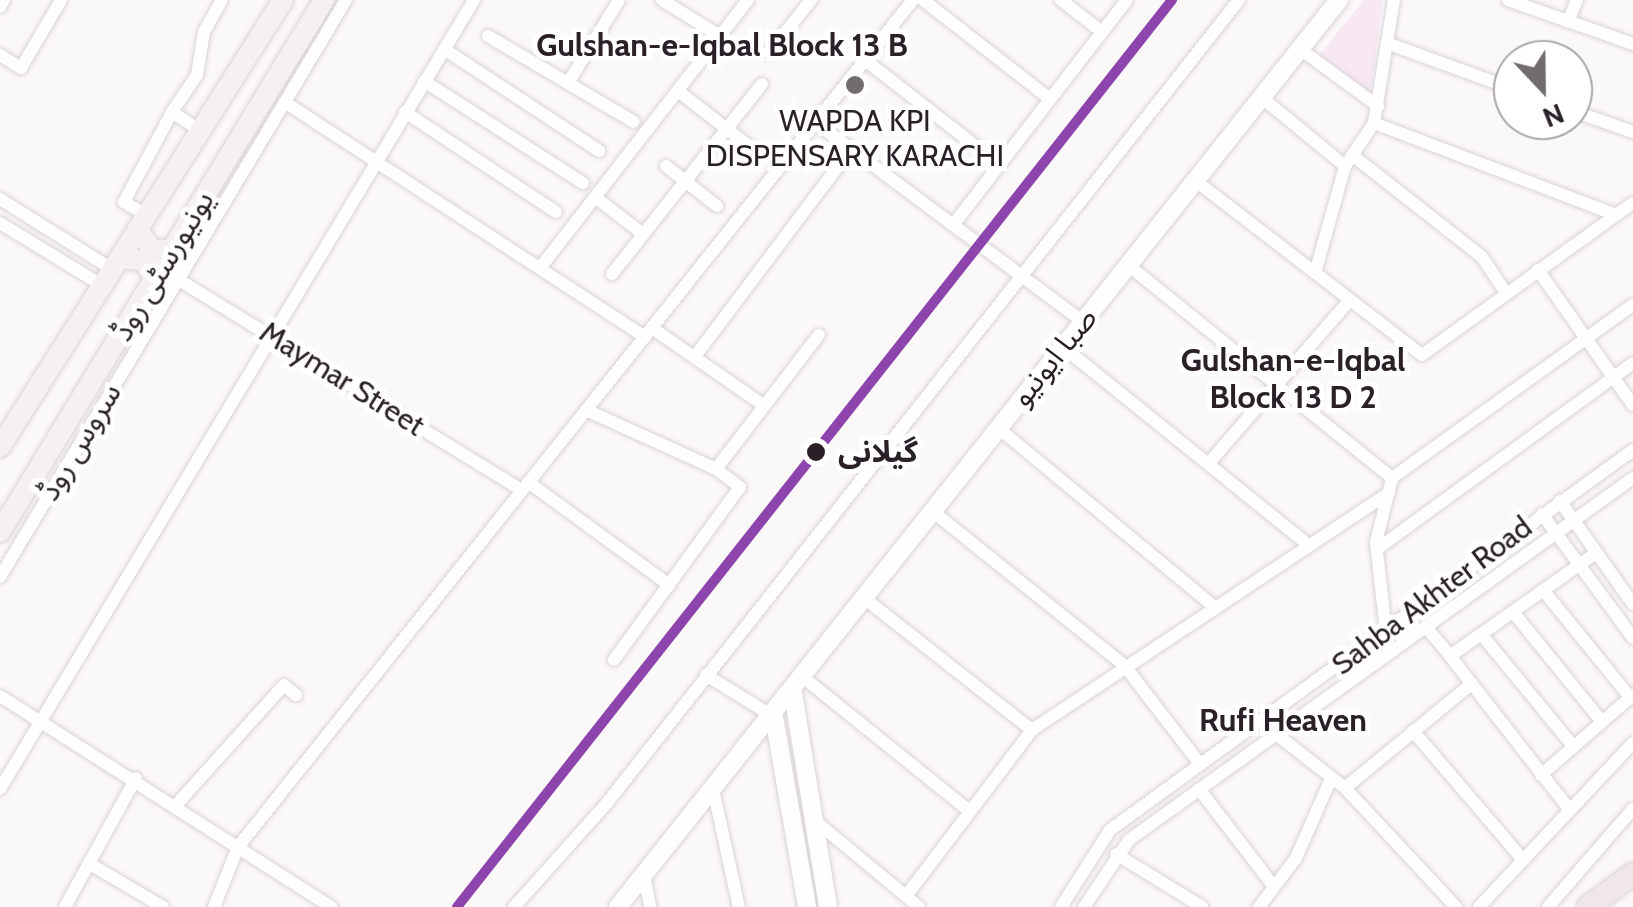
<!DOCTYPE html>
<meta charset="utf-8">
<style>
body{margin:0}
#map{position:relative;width:1633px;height:907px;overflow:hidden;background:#fbf8fa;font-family:Cabin,"Noto Sans Arabic",sans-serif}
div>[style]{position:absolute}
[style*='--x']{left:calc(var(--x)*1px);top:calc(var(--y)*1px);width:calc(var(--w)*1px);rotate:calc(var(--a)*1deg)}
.green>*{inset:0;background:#f8e8f3}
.roads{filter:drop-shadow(0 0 2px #d9d3d7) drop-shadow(0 0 2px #d9d3d7)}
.street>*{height:12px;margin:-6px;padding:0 6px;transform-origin:6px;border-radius:6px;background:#fefefe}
.secondary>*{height:18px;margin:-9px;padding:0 9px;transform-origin:9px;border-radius:9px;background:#fefefe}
.primary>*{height:20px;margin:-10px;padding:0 10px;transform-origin:10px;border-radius:10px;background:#f5f0f4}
.highway>*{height:22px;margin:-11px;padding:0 11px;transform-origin:11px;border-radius:11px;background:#efe7ec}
.rail-1>*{height:10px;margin:-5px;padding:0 5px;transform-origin:5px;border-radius:5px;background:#8e44ad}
.dots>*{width:28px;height:28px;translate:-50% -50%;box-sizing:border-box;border:5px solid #fff;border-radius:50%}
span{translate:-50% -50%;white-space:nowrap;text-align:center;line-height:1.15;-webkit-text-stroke:10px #fff;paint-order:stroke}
.poi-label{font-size:30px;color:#292127}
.street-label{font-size:30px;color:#292127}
.stop-label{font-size:30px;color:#292127;font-weight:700}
.left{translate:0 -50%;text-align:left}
.neighbourhood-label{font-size:32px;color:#292127;font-weight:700}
.north{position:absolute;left:1493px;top:40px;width:100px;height:100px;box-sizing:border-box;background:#fff;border:2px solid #a9a6a9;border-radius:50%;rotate:158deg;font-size:28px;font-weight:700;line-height:40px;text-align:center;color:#292127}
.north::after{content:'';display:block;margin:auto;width:35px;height:45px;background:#726c71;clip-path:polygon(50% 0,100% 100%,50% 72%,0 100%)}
</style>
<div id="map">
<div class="green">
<i style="clip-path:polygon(1364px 0,1383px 0,1370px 96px,1317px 58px)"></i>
</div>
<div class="roads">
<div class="street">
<i style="--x:662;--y:0;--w:68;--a:31.8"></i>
<i style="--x:923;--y:0;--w:161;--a:37.9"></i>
<i style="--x:1061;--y:0;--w:52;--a:38"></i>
<i style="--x:1508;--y:0;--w:133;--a:19.4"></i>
<i style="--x:0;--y:7;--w:8;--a:-60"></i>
<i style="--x:1568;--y:22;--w:24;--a:-68"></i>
<i style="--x:488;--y:36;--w:169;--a:30.5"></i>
<i style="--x:1387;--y:43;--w:134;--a:20.1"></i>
<i style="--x:444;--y:49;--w:186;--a:33.3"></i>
<i style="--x:1300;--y:49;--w:97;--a:36.2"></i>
<i style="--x:769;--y:53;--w:68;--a:-51.6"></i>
<i style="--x:0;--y:55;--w:25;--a:32"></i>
<i style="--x:21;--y:68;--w:79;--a:-59.5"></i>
<i style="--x:865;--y:60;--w:171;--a:37.9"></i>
<i style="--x:424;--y:81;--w:189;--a:32.7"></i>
<i style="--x:568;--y:83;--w:97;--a:-58.4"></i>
<i style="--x:678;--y:91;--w:101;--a:37.8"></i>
<i style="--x:1261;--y:97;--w:109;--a:39.4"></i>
<i style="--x:286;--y:103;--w:429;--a:33.1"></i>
<i style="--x:1573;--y:111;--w:64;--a:19.3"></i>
<i style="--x:405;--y:112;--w:181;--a:33.5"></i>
<i style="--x:815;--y:122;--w:334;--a:36.7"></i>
<i style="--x:1374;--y:123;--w:259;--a:20.8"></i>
<i style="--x:204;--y:133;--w:38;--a:-147"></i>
<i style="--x:172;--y:112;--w:45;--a:-56"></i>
<i style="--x:197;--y:75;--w:44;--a:-80.8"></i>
<i style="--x:204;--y:32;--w:37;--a:-61"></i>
<i style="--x:1352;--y:155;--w:165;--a:38.1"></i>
<i style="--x:1482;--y:257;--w:43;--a:56.3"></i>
<i style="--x:666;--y:166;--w:65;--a:38.1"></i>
<i style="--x:1196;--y:181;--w:285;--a:37.6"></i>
<i style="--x:1422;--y:355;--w:260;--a:-35.8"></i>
<i style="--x:595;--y:197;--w:61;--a:37.6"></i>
<i style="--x:0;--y:199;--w:133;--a:32.1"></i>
<i style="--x:148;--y:216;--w:28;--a:-150"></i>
<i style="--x:124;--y:202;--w:102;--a:-61.9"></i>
<i style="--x:0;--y:223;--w:121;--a:31.5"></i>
<i style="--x:953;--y:225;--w:284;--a:-52.3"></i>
<i style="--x:1128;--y:265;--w:339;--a:38.9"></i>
<i style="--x:1392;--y:478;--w:66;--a:104"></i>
<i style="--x:1376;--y:542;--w:91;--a:83.7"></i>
<i style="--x:540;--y:268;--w:339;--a:-52.2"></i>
<i style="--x:1538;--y:270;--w:165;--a:54.9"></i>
<i style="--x:1315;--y:273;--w:111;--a:-74.3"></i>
<i style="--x:1345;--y:166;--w:52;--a:-56"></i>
<i style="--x:1374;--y:123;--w:125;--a:-80.8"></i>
<i style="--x:612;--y:274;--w:242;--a:-51.7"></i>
<i style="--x:174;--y:277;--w:408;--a:31.5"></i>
<i style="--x:652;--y:328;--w:135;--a:34.7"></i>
<i style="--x:1063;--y:347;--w:314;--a:38.9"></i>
<i style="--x:696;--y:355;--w:258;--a:-53"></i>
<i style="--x:586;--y:410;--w:143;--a:24.4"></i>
<i style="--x:716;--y:469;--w:30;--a:37"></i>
<i style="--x:740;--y:487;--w:214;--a:126.1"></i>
<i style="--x:997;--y:427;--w:279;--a:39.6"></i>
<i style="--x:1209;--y:463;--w:213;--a:-49.2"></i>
<i style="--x:716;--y:469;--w:169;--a:-52.5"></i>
<i style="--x:1392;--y:478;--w:297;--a:-35.7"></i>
<i style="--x:528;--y:482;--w:175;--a:36.1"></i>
<i style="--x:1560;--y:501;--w:126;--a:54.7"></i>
<i style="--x:931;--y:510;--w:248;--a:38.8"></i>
<i style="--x:1124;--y:665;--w:125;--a:52.5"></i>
<i style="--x:1542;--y:514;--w:154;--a:53.7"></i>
<i style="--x:1377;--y:549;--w:316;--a:-36"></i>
<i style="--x:0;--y:577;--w:673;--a:-59.05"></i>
<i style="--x:1543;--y:590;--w:138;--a:50.9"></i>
<i style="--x:864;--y:598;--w:214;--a:38.2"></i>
<i style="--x:1513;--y:612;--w:141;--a:51"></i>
<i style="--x:1426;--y:627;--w:38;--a:50"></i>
<i style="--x:1450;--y:656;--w:179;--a:-35.2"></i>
<i style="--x:1481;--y:634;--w:145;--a:50.6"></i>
<i style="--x:1450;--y:656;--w:195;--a:52.1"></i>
<i style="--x:706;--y:675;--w:80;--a:31.7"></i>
<i style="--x:804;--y:678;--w:211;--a:38.8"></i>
<i style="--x:0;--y:696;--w:393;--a:32.5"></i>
<i style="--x:1413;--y:731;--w:170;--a:49.5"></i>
<i style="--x:1276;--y:734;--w:88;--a:38"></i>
<i style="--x:1345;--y:788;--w:163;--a:47"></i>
<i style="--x:1541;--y:775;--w:122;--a:-41"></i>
<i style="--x:1345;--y:788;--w:163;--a:-39.5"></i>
<i style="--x:0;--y:789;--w:920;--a:-59"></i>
<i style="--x:713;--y:789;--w:121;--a:77.6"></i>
<i style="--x:1199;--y:789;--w:120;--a:52.5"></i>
<i style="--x:176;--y:805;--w:161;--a:-48"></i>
<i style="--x:284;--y:685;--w:16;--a:40"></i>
<i style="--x:813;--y:819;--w:138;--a:39.7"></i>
<i style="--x:1116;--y:854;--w:101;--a:31.6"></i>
<i style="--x:90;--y:864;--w:85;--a:30.5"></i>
<i style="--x:644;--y:875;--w:33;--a:79"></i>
<i style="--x:906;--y:896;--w:208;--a:-52.8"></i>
<i style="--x:1032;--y:730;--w:429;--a:-33.6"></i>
<i style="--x:65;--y:907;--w:147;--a:-61.2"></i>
<i style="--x:214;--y:907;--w:65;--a:-68.2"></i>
<i style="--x:238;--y:847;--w:1083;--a:-51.45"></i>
<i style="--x:514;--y:907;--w:140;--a:-48.2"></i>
<i style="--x:607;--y:803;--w:1022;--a:-51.8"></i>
<i style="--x:1061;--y:907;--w:91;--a:-57.5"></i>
<i style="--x:1110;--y:830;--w:646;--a:-36"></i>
<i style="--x:1084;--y:907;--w:81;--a:-56.1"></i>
<i style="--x:1129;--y:840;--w:621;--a:-35.69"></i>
<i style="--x:1259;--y:907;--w:61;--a:-52.9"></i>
<i style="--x:1296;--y:858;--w:84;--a:-66.2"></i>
<i style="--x:1479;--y:907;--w:225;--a:-46.8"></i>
<i style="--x:1548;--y:907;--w:130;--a:-49.1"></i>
</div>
<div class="secondary">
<i style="--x:793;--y:693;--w:217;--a:80.7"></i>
<i style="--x:774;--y:717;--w:193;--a:80.1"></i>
<i style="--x:618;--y:907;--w:1159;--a:-51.52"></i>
</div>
<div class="primary">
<i style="--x:138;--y:231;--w:24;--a:52"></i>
<i style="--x:153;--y:250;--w:20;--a:0"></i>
<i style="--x:121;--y:258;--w:23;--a:7"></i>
<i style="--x:144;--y:261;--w:22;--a:58"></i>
<i style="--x:0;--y:447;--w:529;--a:-57.66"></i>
<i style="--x:0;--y:532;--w:623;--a:-58.66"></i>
</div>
<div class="highway">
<i style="--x:1588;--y:907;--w:56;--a:-36.3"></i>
</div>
</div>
<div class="rail-1">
<i style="--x:457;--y:907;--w:1155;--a:-51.75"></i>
</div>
<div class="dots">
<i style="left:855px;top:85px;background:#726c71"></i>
<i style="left:816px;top:452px;background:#292127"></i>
</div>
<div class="poi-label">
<span style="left:855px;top:138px">WAPDA KPI<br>DISPENSARY KARACHI</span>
</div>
<div class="street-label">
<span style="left:163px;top:266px;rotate:-59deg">یونیورسٹی روڈ</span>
<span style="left:1054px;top:357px;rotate:-51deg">صبا ایونیو</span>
<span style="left:342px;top:379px;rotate:32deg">Maymar Street</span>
<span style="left:80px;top:442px;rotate:-59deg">سروس روڈ</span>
<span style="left:1432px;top:596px;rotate:-37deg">Sahba Akhter Road</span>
</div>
<div class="stop-label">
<span class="left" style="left:838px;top:452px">گیلانی</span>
</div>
<div class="neighbourhood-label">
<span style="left:722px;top:45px">Gulshan-e-Iqbal Block 13 B</span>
<span style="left:1293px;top:379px">Gulshan-e-Iqbal<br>Block 13 D 2</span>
<span style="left:1283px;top:720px">Rufi Heaven</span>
</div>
<div class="north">N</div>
</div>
